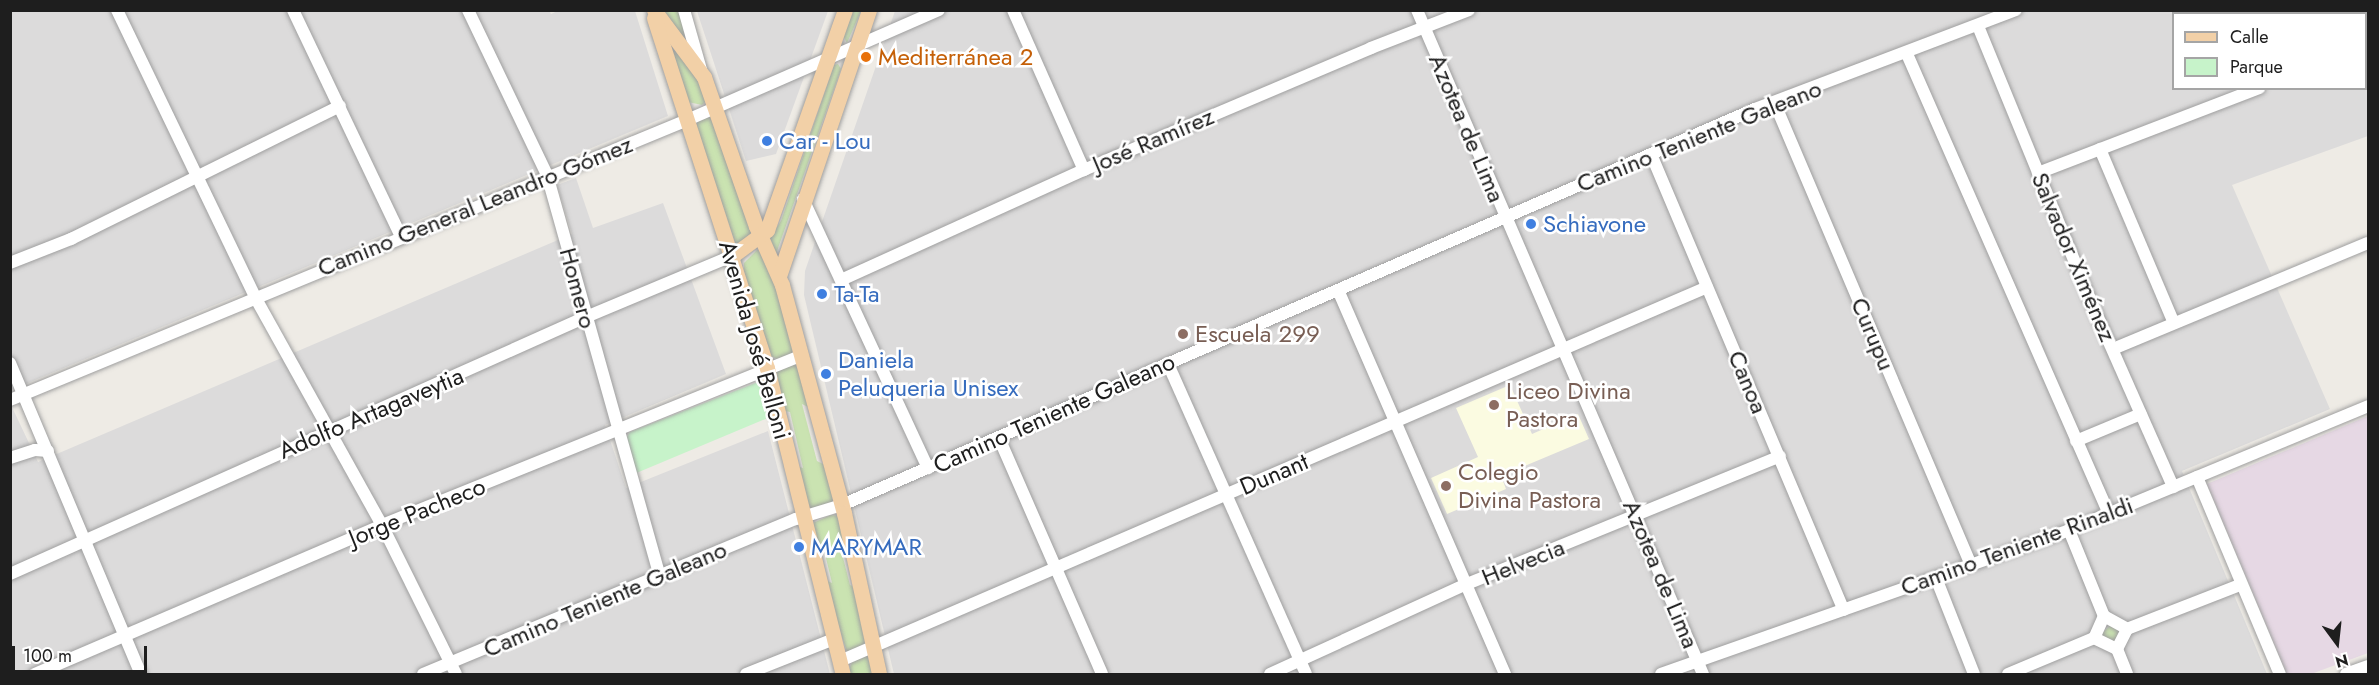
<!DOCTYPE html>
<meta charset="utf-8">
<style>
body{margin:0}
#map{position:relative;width:2379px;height:685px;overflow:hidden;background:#eeebe5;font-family:Jost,sans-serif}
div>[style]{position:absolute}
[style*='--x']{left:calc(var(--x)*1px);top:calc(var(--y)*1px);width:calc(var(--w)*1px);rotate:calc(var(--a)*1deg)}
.residential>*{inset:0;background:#dcdbdb}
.industrial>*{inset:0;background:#e6d8e4}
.education>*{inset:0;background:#fbfbe1}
.grass>*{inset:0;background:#cae3b1}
.park>*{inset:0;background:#c7f3ca}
.roads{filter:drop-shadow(0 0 2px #9f9f9f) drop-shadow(0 0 2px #9f9f9f)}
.minor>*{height:12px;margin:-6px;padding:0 6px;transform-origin:6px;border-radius:6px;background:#fff}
.major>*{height:15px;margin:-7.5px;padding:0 7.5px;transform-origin:7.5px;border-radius:7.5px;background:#f2d0a7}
.dots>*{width:16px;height:16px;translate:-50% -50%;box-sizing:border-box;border:3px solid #fff;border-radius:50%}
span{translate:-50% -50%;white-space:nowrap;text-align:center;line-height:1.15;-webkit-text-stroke:5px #fff;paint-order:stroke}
.food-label{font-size:24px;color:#c56008}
.left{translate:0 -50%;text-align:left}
.street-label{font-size:24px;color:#1e1e1e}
.shop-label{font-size:24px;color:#366cbe}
.education-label{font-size:24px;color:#785e54}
.frame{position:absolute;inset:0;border:12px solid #1e1e1e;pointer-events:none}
.legend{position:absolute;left:2172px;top:12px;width:195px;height:78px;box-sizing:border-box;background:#fff;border:2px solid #a5a5a5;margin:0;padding:8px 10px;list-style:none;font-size:18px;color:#1e1e1e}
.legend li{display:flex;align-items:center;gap:12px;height:30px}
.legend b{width:30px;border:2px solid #a5a5a5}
.north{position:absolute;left:2307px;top:613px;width:60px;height:60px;-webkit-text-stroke:4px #fff;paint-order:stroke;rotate:165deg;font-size:16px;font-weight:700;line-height:24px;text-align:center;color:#1e1e1e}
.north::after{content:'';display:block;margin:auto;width:21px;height:27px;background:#1e1e1e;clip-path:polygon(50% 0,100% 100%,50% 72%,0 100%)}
.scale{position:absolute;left:12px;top:646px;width:135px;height:27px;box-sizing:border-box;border:3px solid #1e1e1e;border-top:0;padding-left:8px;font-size:18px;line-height:21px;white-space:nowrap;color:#1e1e1e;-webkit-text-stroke:4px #fff;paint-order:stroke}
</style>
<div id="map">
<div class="residential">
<i style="clip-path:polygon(549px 10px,551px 14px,560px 10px,635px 11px,668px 116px,11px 390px,11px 11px)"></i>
<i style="clip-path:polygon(697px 11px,828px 11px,776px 154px,746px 161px)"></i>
<i style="clip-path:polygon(evenodd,895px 11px,2368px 11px,2368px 136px,2232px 185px,2330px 409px,2182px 471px,2267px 674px,894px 674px,804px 295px,805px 271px,895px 11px,2174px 14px,2366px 14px,2366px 88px,2174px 88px,2174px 14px)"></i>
<i style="clip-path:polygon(576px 178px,593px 228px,663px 203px,726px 374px,605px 425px,626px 488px,768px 431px,830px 674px,11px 674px,10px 403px,38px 462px,572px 234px,557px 185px)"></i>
</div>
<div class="industrial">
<i style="clip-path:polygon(2368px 416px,2368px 653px,2311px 674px,2287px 674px,2207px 484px)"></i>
</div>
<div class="education">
<i style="clip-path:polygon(1510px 385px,1532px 434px,1578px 414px,1589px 439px,1501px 476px,1506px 489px,1447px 514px,1431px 478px,1478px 457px,1456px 408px)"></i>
</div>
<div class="grass">
<i style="clip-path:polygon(662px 11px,681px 11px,690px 47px)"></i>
<i style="clip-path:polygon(852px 11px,861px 11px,847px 43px,843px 36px)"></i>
<i style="clip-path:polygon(670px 44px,694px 66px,706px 101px,702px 105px,688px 102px)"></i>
<i style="clip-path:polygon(838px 64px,841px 69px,776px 254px,769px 239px,781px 221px,834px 65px)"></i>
<i style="clip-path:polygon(710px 116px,755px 231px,736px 245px,696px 129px,698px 120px)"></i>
<i style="clip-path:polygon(757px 250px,763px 251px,795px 344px,792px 354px,777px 359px,767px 354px,744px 271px,744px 263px)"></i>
<i style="clip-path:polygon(797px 363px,810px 408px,802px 404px,817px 461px,825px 465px,835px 501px,817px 511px,806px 508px,796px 466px,803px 468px,790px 412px,781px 410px,773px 373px)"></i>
<i style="clip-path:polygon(831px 515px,839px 516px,847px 543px,838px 538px,850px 585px,858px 588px,867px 644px,847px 652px,823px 579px,832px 583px,824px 550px,815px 544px,813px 523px)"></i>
<i style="clip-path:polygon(2111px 625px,2120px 631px,2118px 643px,2102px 640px,2102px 633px)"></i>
<i style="clip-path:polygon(867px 655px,875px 674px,847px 674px,853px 660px)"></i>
</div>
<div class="park">
<i style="clip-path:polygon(763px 380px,775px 415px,634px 474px,627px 437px,630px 432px)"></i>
</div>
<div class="roads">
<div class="minor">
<i style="--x:117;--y:10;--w:318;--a:64.3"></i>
<i style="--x:255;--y:297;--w:261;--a:60.9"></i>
<i style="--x:382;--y:525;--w:166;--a:63.6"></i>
<i style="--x:293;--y:10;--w:250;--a:64.5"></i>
<i style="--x:468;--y:10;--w:183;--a:64.4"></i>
<i style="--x:547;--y:175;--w:418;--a:74.3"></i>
<i style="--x:684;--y:10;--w:66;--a:74.1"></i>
<i style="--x:1013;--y:10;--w:175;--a:66.1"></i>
<i style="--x:1417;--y:10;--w:723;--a:66.7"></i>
<i style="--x:2295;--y:10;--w:4;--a:63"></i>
<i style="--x:1978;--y:26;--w:293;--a:67.7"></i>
<i style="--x:2089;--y:297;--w:208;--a:66.1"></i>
<i style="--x:2366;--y:48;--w:2;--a:-27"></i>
<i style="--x:1907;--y:54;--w:502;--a:66.29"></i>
<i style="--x:1775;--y:104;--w:501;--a:66.97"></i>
<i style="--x:2100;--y:149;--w:189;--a:67"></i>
<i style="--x:1651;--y:154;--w:495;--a:67.1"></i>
<i style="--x:2038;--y:173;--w:237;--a:-21"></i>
<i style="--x:803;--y:199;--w:297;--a:65.1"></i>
<i style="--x:10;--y:263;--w:66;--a:-21.5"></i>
<i style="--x:71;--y:239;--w:300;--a:-26.3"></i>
<i style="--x:841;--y:280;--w:267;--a:-24.4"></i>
<i style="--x:1084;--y:170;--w:312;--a:-23"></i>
<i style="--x:1371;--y:48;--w:105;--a:-21.2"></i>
<i style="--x:1338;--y:290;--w:419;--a:66.5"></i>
<i style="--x:2113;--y:349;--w:276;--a:-22.6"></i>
<i style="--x:10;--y:363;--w:337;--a:67.2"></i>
<i style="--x:1168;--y:364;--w:339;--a:66"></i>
<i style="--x:10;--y:400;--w:730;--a:-22.46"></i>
<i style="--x:685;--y:121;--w:277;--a:-23.6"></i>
<i style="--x:999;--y:438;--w:257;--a:66.4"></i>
<i style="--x:2076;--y:441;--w:70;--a:-22.6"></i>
<i style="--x:10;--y:458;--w:26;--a:-18"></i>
<i style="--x:35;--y:450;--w:13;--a:4"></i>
<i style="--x:2197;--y:477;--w:214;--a:67.2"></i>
<i style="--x:2069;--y:530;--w:93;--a:67.9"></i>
<i style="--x:2104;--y:616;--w:24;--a:114"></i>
<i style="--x:10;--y:574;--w:631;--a:-24.05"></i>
<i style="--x:586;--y:317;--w:158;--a:-22.7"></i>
<i style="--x:1936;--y:578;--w:103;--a:68.4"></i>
<i style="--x:2104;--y:616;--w:26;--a:29"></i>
<i style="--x:2117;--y:649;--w:27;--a:68"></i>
<i style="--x:840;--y:661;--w:944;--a:-23.33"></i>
<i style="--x:35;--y:674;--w:378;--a:-23.2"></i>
<i style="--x:382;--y:525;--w:453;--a:-22"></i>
<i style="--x:423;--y:674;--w:404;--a:-22.6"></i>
<i style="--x:796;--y:519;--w:48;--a:-16.9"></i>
<i style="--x:842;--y:505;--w:995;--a:-23.45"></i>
<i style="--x:1755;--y:109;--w:279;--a:-20.8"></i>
<i style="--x:746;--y:674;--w:95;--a:-21.7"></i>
<i style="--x:1270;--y:674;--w:217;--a:-24.6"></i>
<i style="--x:1467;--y:584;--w:338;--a:-22.2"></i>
<i style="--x:1661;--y:674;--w:433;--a:-19.4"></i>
<i style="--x:2069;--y:530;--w:324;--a:-22.5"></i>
<i style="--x:2008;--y:674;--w:93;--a:-22.7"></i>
<i style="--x:2094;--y:638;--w:25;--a:26"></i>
<i style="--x:2117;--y:649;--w:22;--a:-63"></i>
<i style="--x:2127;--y:629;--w:121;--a:-21.3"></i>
<i style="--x:2346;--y:674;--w:23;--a:-20"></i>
</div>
<div class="major">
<i style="--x:654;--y:10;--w:84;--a:53.3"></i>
<i style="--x:704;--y:77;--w:158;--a:70.8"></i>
<i style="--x:756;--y:226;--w:64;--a:66.2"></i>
<i style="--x:782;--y:285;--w:236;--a:74.8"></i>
<i style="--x:844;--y:513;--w:165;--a:77.7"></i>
<i style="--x:654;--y:18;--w:368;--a:72.1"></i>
<i style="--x:767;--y:368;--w:315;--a:76.1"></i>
<i style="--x:732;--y:256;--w:44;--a:-36.6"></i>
<i style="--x:767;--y:230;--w:233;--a:-70.5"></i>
<i style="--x:779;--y:276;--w:281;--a:-71.3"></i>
</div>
</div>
<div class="dots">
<i style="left:866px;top:57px;background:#e8710a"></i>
<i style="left:767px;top:141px;background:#3f7fe0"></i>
<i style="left:1531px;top:224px;background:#3f7fe0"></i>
<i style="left:822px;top:294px;background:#3f7fe0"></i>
<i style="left:1183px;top:334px;background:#8d6e63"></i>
<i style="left:826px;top:374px;background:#3f7fe0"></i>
<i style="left:1494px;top:405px;background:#8d6e63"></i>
<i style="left:1446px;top:486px;background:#8d6e63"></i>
<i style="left:799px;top:547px;background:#3f7fe0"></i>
</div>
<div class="food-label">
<span class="left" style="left:878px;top:57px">Mediterránea 2</span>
</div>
<div class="street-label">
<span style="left:1467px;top:128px;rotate:67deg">Azotea de Lima</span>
<span style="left:1699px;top:136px;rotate:-22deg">Camino Teniente Galeano</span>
<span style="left:1153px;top:140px;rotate:-23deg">José Ramírez</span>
<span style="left:475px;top:206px;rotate:-22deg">Camino General Leandro Gómez</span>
<span style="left:2074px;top:257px;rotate:67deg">Salvador Ximénez</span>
<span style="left:578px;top:288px;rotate:75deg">Homero</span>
<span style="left:1873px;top:334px;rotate:67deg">Curupu</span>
<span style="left:755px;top:340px;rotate:74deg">Avenida José Belloni</span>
<span style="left:1748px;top:382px;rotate:67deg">Canoa</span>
<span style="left:371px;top:413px;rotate:-23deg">Adolfo Artagaveytia</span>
<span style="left:1054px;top:413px;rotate:-24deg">Camino Teniente Galeano</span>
<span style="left:1274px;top:474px;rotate:-23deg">Dunant</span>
<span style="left:417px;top:512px;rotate:-22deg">Jorge Pacheco</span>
<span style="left:2017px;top:546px;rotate:-20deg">Camino Teniente Rinaldi</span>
<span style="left:1523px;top:562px;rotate:-22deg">Helvecia</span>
<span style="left:1661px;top:574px;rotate:67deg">Azotea de Lima</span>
<span style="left:605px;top:599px;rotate:-23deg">Camino Teniente Galeano</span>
</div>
<div class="shop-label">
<span class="left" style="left:779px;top:141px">Car - Lou</span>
<span class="left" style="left:1543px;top:224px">Schiavone</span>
<span class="left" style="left:834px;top:294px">Ta-Ta</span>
<span class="left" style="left:838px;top:374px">Daniela<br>Peluqueria Unisex</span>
<span class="left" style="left:811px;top:547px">MARYMAR</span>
</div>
<div class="education-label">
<span class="left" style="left:1195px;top:334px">Escuela 299</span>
<span class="left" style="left:1506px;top:405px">Liceo Divina<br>Pastora</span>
<span class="left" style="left:1458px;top:486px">Colegio<br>Divina Pastora</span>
</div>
<div class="frame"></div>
<ul class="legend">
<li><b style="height:8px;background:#f2d0a7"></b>Calle</li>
<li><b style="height:16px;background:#c7f3ca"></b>Parque</li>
</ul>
<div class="north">N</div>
<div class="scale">100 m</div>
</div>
